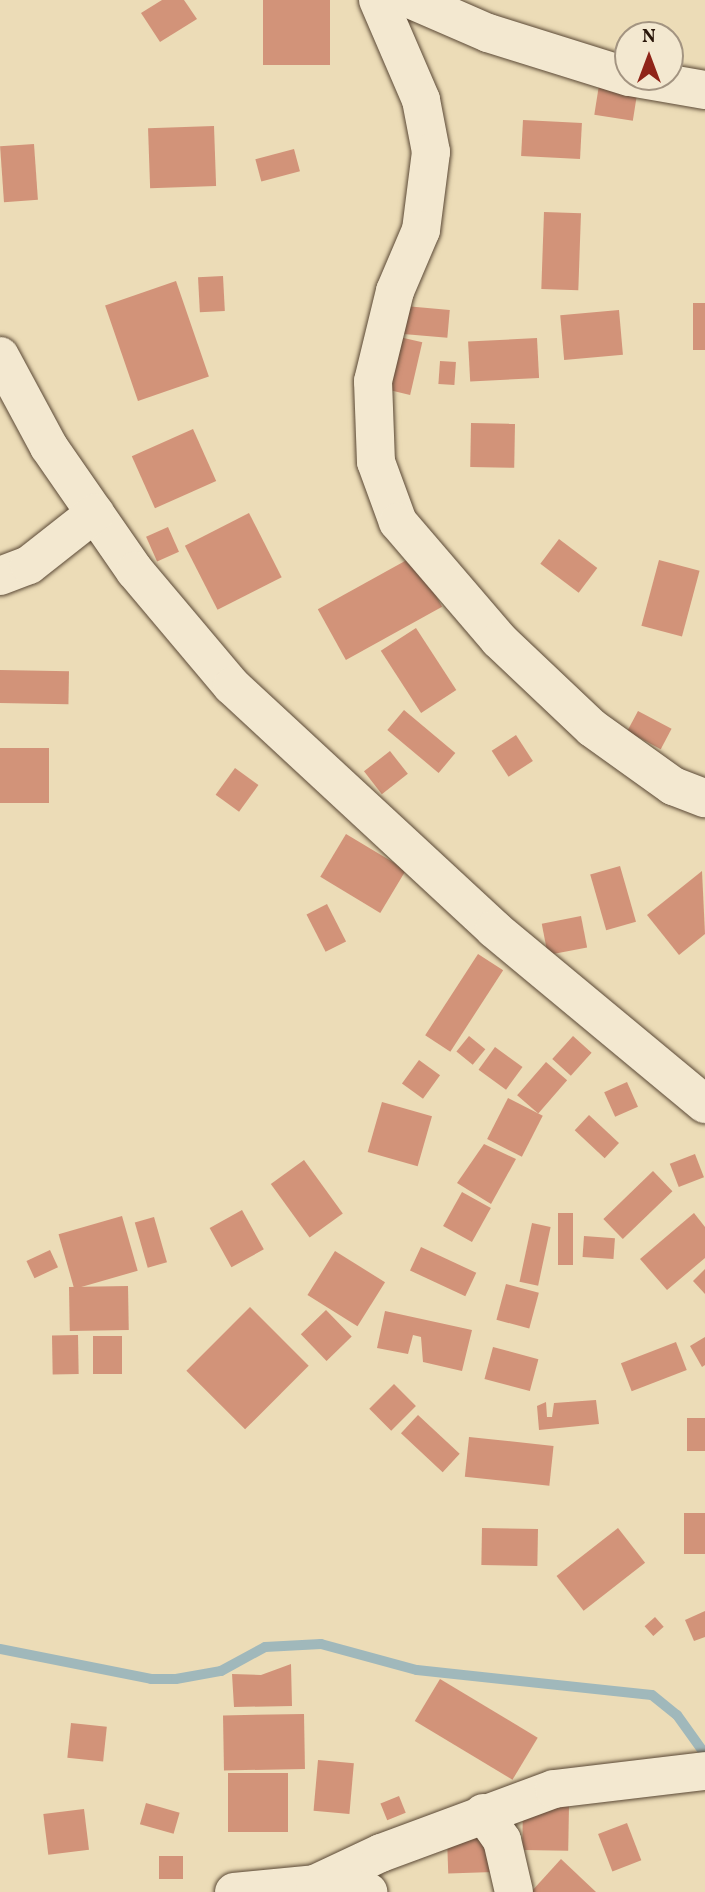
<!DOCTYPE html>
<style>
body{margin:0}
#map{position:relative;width:705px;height:1892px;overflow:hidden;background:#ecdcb7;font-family:Vollkorn,serif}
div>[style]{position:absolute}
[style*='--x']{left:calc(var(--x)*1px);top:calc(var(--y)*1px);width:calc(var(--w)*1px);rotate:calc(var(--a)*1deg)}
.stream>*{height:10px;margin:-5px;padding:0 5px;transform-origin:5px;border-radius:5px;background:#a0b8bb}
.building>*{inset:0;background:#d29379;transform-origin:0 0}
.roads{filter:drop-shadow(0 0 2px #5a4835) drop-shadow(0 0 2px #5a4835)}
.street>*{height:38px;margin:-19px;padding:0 19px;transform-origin:19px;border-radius:19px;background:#f3e8d0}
span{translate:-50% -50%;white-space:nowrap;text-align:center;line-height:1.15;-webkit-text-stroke:6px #f3e8d0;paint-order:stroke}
.north{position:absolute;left:614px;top:21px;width:70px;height:70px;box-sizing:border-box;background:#f3e8d0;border:2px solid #a39481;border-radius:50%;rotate:0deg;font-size:19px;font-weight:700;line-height:28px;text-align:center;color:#2a170a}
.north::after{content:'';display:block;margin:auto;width:24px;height:32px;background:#8f2418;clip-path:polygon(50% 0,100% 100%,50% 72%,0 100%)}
</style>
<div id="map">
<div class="stream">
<i style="--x:0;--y:1649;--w:154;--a:11.2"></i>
<i style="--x:151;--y:1679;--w:25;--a:0"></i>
<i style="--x:176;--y:1679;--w:46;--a:-10.1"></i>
<i style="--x:221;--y:1671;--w:50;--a:-28.6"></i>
<i style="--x:265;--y:1647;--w:56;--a:-3.1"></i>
<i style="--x:321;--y:1644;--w:99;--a:15.2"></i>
<i style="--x:417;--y:1670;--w:236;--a:6.1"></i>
<i style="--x:652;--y:1695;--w:32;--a:39"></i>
<i style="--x:677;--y:1715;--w:48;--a:54.3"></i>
</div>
<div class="building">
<i style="clip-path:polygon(162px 0,184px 0,197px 19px,160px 42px,141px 13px)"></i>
<i style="left:263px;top:0;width:67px;height:65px"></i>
<i style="left:599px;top:85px;width:39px;height:30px;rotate:9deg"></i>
<i style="left:523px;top:120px;width:59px;height:36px;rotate:3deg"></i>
<i style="left:214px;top:126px;width:60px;height:66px;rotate:88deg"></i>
<i style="left:34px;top:144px;width:56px;height:34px;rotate:86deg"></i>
<i style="left:294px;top:149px;width:23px;height:40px;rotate:75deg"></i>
<i style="left:544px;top:212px;width:37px;height:77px;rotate:2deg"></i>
<i style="left:223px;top:276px;width:35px;height:25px;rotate:87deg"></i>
<i style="left:176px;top:281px;width:101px;height:75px;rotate:71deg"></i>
<i style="left:693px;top:303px;width:12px;height:47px"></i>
<i style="left:394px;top:305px;width:56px;height:28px;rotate:5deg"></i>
<i style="left:619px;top:310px;width:45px;height:59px;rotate:85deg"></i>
<i style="left:395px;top:336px;width:28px;height:54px;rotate:13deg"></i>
<i style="left:537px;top:338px;width:40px;height:69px;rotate:87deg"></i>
<i style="left:440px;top:361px;width:16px;height:23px;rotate:4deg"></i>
<i style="left:471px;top:423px;width:44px;height:44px;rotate:1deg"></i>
<i style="left:193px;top:429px;width:57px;height:67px;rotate:66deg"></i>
<i style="left:249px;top:513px;width:72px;height:72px;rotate:63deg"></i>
<i style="left:168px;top:527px;width:27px;height:24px;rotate:66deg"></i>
<i style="left:559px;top:539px;width:48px;height:31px;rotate:37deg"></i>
<i style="left:414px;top:556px;width:58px;height:110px;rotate:61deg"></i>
<i style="left:659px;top:560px;width:42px;height:68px;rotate:15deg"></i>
<i style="left:416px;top:628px;width:74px;height:42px;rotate:57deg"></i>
<i style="left:0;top:670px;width:69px;height:33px;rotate:1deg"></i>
<i style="left:404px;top:710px;width:67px;height:26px;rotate:40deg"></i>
<i style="left:638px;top:711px;width:38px;height:23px;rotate:28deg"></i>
<i style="left:516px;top:735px;width:31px;height:29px;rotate:57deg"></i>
<i style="left:0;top:748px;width:49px;height:55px"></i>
<i style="left:390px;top:751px;width:29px;height:33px;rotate:52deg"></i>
<i style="left:235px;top:768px;width:29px;height:33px;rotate:36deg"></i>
<i style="left:346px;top:834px;width:70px;height:50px;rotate:31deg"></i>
<i style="left:620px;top:866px;width:58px;height:31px;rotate:74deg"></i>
<i style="clip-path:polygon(702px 871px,705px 934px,679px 955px,647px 915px)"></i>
<i style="left:327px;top:904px;width:42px;height:23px;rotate:63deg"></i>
<i style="left:581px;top:916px;width:32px;height:40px;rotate:79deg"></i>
<i style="left:478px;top:954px;width:30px;height:97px;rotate:33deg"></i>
<i style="left:469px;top:1036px;width:21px;height:20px;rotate:39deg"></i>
<i style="left:573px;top:1036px;width:25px;height:31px;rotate:42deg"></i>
<i style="left:495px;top:1047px;width:34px;height:28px;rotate:36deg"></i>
<i style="left:419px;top:1060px;width:26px;height:29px;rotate:36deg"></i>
<i style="left:546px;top:1062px;width:28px;height:44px;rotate:41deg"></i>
<i style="left:627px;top:1082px;width:27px;height:25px;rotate:66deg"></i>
<i style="left:508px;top:1098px;width:39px;height:46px;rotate:27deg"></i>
<i style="left:382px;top:1102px;width:52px;height:52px;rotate:16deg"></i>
<i style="left:589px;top:1115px;width:41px;height:21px;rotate:43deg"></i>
<i style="clip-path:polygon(484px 1144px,516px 1159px,491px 1204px,457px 1183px)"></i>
<i style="left:695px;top:1154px;width:25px;height:27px;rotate:69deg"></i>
<i style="left:304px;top:1160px;width:66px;height:41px;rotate:54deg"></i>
<i style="left:653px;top:1171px;width:28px;height:69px;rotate:46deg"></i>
<i style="left:462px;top:1192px;width:33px;height:39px;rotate:29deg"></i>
<i style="left:242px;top:1210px;width:45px;height:37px;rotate:61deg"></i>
<i style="left:558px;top:1213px;width:15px;height:52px"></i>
<i style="clip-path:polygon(694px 1213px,705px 1227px,705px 1258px,667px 1290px,640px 1259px)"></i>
<i style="left:122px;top:1216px;width:57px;height:66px;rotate:74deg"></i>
<i style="left:154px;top:1217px;width:47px;height:20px;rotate:74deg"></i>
<i style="left:532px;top:1223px;width:19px;height:60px;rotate:12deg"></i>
<i style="left:584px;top:1236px;width:31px;height:21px;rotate:4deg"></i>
<i style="left:421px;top:1247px;width:61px;height:26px;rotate:25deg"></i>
<i style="left:50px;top:1250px;width:19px;height:26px;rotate:65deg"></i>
<i style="left:335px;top:1251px;width:59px;height:52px;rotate:32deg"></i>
<i style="clip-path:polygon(705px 1269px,705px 1294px,693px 1281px)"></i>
<i style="left:506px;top:1284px;width:34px;height:37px;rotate:15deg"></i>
<i style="left:128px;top:1286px;width:44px;height:59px;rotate:89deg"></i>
<i style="left:250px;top:1307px;width:83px;height:90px;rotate:45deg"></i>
<i style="left:326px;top:1310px;width:37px;height:35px;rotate:46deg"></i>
<i style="clip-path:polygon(385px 1311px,472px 1330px,462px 1371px,423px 1362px,421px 1337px,413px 1335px,408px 1354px,377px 1348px)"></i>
<i style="left:78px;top:1335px;width:39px;height:26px;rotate:89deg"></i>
<i style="left:93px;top:1336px;width:29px;height:38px"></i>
<i style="clip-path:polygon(705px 1337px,705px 1365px,702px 1367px,690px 1346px)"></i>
<i style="left:676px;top:1342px;width:30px;height:59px;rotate:69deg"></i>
<i style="left:493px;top:1347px;width:47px;height:33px;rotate:15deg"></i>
<i style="left:394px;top:1384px;width:31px;height:35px;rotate:45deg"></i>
<i style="clip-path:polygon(596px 1400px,599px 1424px,539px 1430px,537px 1406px,546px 1402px,547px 1417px,552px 1417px,554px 1403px)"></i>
<i style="left:418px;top:1415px;width:57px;height:25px;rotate:43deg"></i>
<i style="left:705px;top:1418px;width:33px;height:18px;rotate:90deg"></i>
<i style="left:469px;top:1437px;width:85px;height:40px;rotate:6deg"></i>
<i style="left:705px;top:1513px;width:41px;height:21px;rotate:90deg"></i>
<i style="left:482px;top:1528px;width:56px;height:37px;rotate:1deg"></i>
<i style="left:618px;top:1528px;width:44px;height:78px;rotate:52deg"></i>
<i style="clip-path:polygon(705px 1611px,705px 1637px,694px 1641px,685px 1620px)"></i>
<i style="left:655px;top:1617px;width:13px;height:14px;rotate:48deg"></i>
<i style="clip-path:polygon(291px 1664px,292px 1706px,234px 1707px,232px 1674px,261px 1675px)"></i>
<i style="left:440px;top:1679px;width:114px;height:49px;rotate:31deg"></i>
<i style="left:304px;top:1714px;width:55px;height:81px;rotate:89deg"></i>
<i style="left:71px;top:1723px;width:36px;height:35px;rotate:6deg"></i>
<i style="left:318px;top:1760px;width:36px;height:51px;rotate:5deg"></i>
<i style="left:228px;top:1773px;width:60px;height:59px"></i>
<i style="left:399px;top:1796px;width:18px;height:20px;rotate:68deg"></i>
<i style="left:146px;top:1803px;width:35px;height:22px;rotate:16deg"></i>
<i style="left:523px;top:1805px;width:46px;height:45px;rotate:1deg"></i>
<i style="left:84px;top:1809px;width:41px;height:41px;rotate:83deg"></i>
<i style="left:627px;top:1823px;width:40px;height:31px;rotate:69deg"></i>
<i style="left:492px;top:1837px;width:35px;height:45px;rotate:88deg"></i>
<i style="left:183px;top:1856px;width:23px;height:24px;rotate:90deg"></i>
<i style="clip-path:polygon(561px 1859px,596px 1892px,531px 1892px)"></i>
</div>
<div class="roads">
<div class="street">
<i style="--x:378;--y:0;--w:109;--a:66.7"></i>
<i style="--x:421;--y:100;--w:53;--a:79.1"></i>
<i style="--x:431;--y:152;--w:79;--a:97.3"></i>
<i style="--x:421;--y:230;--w:66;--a:113.1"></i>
<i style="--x:395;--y:291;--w:93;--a:103.7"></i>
<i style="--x:373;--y:381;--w:81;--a:87.9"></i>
<i style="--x:376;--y:462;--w:64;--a:69.9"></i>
<i style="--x:398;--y:522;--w:155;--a:49.4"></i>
<i style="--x:499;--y:640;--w:128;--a:43.4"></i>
<i style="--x:592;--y:728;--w:100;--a:35.6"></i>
<i style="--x:673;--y:786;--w:34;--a:21"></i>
<i style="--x:412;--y:0;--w:83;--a:23.5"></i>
<i style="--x:488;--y:33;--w:147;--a:17.4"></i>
<i style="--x:630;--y:77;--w:76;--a:9.8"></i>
<i style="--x:0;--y:356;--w:103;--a:61.7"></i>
<i style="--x:49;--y:447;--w:151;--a:55.3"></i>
<i style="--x:135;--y:571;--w:150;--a:49.9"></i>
<i style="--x:232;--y:686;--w:357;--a:42.8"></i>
<i style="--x:494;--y:929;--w:274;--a:39.7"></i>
<i style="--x:0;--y:576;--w:31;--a:-21"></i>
<i style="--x:29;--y:565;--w:84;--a:-38.2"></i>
<i style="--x:483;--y:1813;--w:33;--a:55"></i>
<i style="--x:502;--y:1840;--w:53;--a:77"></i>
<i style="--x:315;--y:1884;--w:73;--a:-25.2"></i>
<i style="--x:381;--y:1853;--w:184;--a:-20.3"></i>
<i style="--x:554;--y:1789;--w:152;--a:-6.8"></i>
<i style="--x:234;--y:1892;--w:81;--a:-5.6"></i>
<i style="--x:315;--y:1884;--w:54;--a:8.6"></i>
</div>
</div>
<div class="north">N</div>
</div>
